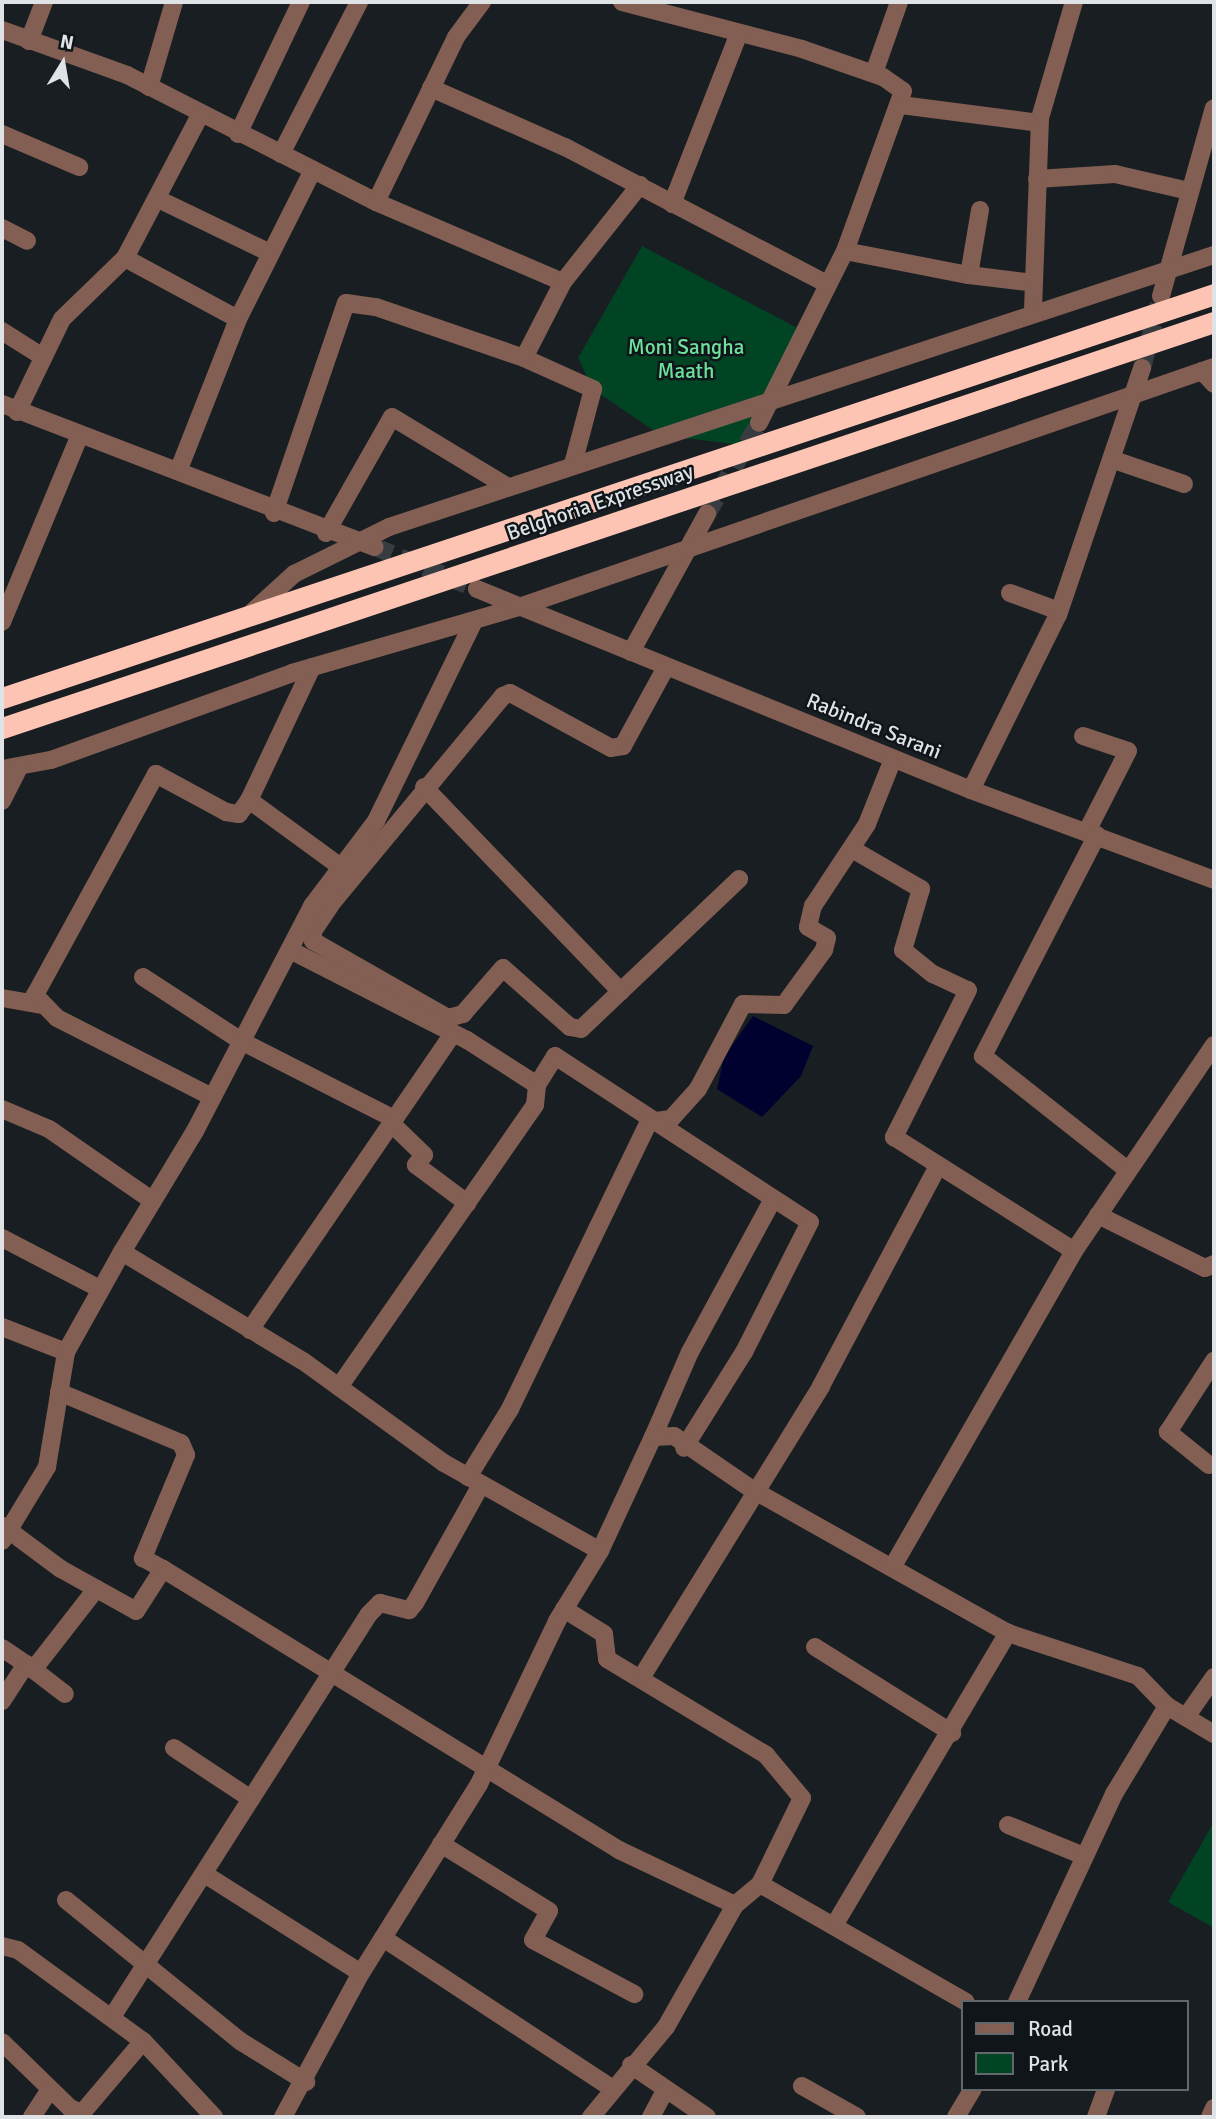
<!DOCTYPE html>
<style>
body{margin:0}
#map{position:relative;width:1216px;height:2119px;overflow:hidden;background:#181e22;font-family:Signika,sans-serif}
div>[style]{position:absolute}
[style*='--x']{left:calc(var(--x)*1px);top:calc(var(--y)*1px);width:calc(var(--w)*1px);rotate:calc(var(--a)*1deg)}
.green>*{inset:0;background:#014424}
.water>*{inset:0;background:#00012f}
.minor-tunnel>*{height:18px;margin-top:-9px;transform-origin:0;background:repeating-linear-gradient(90deg,#363c3f 0 18px,transparent 0 27px)}
.minor>*{height:18px;margin:-9px;padding:0 9px;transform-origin:9px;border-radius:9px;background:#835e52}
.highway>*{height:21px;margin:-10.5px;padding:0 10.5px;transform-origin:10.5px;border-radius:10.5px;background:#fec4b3}
span{translate:-50% -50%;white-space:nowrap;text-align:center;line-height:1.15;-webkit-text-stroke:5px #0f1519;paint-order:stroke}
.park-label{font-size:21px;color:#6ce29c}
.street-label{font-size:21px;color:#dfe3e6}
.frame{position:absolute;inset:0;border:4px solid #dfe3e6;pointer-events:none}
.legend{position:absolute;left:961px;top:2000px;width:228px;height:91px;box-sizing:border-box;background:#0f1519;border:2px solid #62676b;margin:0;padding:9px 12px;list-style:none;font-size:21px;color:#dfe3e6}
.legend li{display:flex;align-items:center;gap:14px;height:35px}
.legend b{width:35px;border:2px solid #62676b}
.north{position:absolute;left:28px;top:28px;width:70px;height:70px;-webkit-text-stroke:5px #0f1519;paint-order:stroke;rotate:11deg;font-size:19px;font-weight:700;line-height:28px;text-align:center;color:#dfe3e6}
.north::after{content:'';display:block;margin:auto;width:24px;height:32px;background:#dfe3e6;clip-path:polygon(50% 0,100% 100%,50% 72%,0 100%)}
</style>
<div id="map">
<div class="green">
<i style="clip-path:polygon(642px 246px,803px 331px,741px 445px,660px 435px,593px 389px,578px 358px)"></i>
<i style="clip-path:polygon(1214px 1822px,1214px 1928px,1168px 1902px)"></i>
</div>
<div class="water">
<i style="clip-path:polygon(753px 1016px,813px 1046px,801px 1076px,762px 1117px,717px 1089px,724px 1057px)"></i>
</div>
<div class="minor-tunnel">
<i style="--x:1142;--y:368;--w:66;--a:-75.1"></i>
<i style="--x:707;--y:514;--w:105;--a:-60.3"></i>
<i style="--x:375;--y:547;--w:110;--a:22.4"></i>
</div>
<div class="minor">
<i style="--x:622;--y:2;--w:186;--a:14.6"></i>
<i style="--x:802;--y:49;--w:86;--a:19.1"></i>
<i style="--x:883;--y:77;--w:24;--a:35"></i>
<i style="--x:903;--y:91;--w:170;--a:109.9"></i>
<i style="--x:845;--y:251;--w:192;--a:116.6"></i>
<i style="--x:2;--y:30;--w:133;--a:19.8"></i>
<i style="--x:127;--y:75;--w:280;--a:27"></i>
<i style="--x:376;--y:202;--w:203;--a:23.2"></i>
<i style="--x:563;--y:282;--w:85;--a:117.2"></i>
<i style="--x:524;--y:358;--w:76;--a:24.2"></i>
<i style="--x:593;--y:389;--w:78;--a:104.9"></i>
<i style="--x:29;--y:41;--w:42;--a:-69"></i>
<i style="--x:874;--y:73;--w:75;--a:-70.6"></i>
<i style="--x:149;--y:87;--w:89;--a:-73.6"></i>
<i style="--x:431;--y:88;--w:146;--a:23.8"></i>
<i style="--x:565;--y:147;--w:296;--a:27.6"></i>
<i style="--x:901;--y:105;--w:139;--a:7.4"></i>
<i style="--x:2;--y:134;--w:84;--a:23.2"></i>
<i style="--x:238;--y:134;--w:146;--a:-64.5"></i>
<i style="--x:281;--y:154;--w:171;--a:-62.8"></i>
<i style="--x:1037;--y:179;--w:78;--a:-3.7"></i>
<i style="--x:1115;--y:174;--w:76;--a:12.9"></i>
<i style="--x:158;--y:199;--w:122;--a:25.7"></i>
<i style="--x:376;--y:202;--w:183;--a:-64.1"></i>
<i style="--x:456;--y:37;--w:44;--a:-53.4"></i>
<i style="--x:672;--y:204;--w:184;--a:-68.6"></i>
<i style="--x:2;--y:228;--w:28;--a:27"></i>
<i style="--x:845;--y:251;--w:126;--a:11"></i>
<i style="--x:969;--y:275;--w:66;--a:-80.4"></i>
<i style="--x:125;--y:258;--w:128;--a:28.4"></i>
<i style="--x:969;--y:275;--w:65;--a:7"></i>
<i style="--x:563;--y:282;--w:124;--a:-51.6"></i>
<i style="--x:1161;--y:296;--w:195;--a:-74.3"></i>
<i style="--x:1033;--y:310;--w:192;--a:-87.9"></i>
<i style="--x:1040;--y:118;--w:121;--a:-73.7"></i>
<i style="--x:2;--y:331;--w:49;--a:32.4"></i>
<i style="--x:1202;--y:371;--w:18;--a:47"></i>
<i style="--x:2;--y:404;--w:399;--a:21"></i>
<i style="--x:17;--y:412;--w:103;--a:-64.2"></i>
<i style="--x:62;--y:319;--w:88;--a:-44.1"></i>
<i style="--x:125;--y:258;--w:161;--a:-62.3"></i>
<i style="--x:1114;--y:460;--w:74;--a:18.9"></i>
<i style="--x:179;--y:469;--w:161;--a:-68.5"></i>
<i style="--x:238;--y:319;--w:167;--a:-63.3"></i>
<i style="--x:274;--y:513;--w:222;--a:-71.1"></i>
<i style="--x:346;--y:303;--w:30;--a:8"></i>
<i style="--x:376;--y:307;--w:157;--a:19"></i>
<i style="--x:326;--y:533;--w:133;--a:-60.4"></i>
<i style="--x:392;--y:417;--w:135;--a:31.1"></i>
<i style="--x:477;--y:589;--w:533;--a:22.14"></i>
<i style="--x:971;--y:790;--w:259;--a:20.3"></i>
<i style="--x:1010;--y:593;--w:52;--a:20.2"></i>
<i style="--x:249;--y:615;--w:61;--a:-42.3"></i>
<i style="--x:294;--y:574;--w:106;--a:-26.3"></i>
<i style="--x:389;--y:527;--w:869;--a:-18.25"></i>
<i style="--x:2;--y:622;--w:203;--a:-67.4"></i>
<i style="--x:631;--y:652;--w:158;--a:-61.2"></i>
<i style="--x:312;--y:667;--w:147;--a:115.3"></i>
<i style="--x:249;--y:800;--w:114;--a:36.1"></i>
<i style="--x:666;--y:667;--w:90;--a:118.6"></i>
<i style="--x:623;--y:746;--w:12;--a:171"></i>
<i style="--x:611;--y:748;--w:115;--a:-151.4"></i>
<i style="--x:510;--y:693;--w:8;--a:157"></i>
<i style="--x:503;--y:696;--w:265;--a:129.6"></i>
<i style="--x:334;--y:900;--w:37;--a:124"></i>
<i style="--x:313;--y:931;--w:10;--a:90"></i>
<i style="--x:313;--y:941;--w:155;--a:29.7"></i>
<i style="--x:448;--y:1018;--w:16;--a:-15"></i>
<i style="--x:463;--y:1014;--w:61;--a:-49"></i>
<i style="--x:503;--y:968;--w:89;--a:41.4"></i>
<i style="--x:570;--y:1027;--w:11;--a:10"></i>
<i style="--x:581;--y:1029;--w:218;--a:-43.5"></i>
<i style="--x:1083;--y:736;--w:47;--a:18.4"></i>
<i style="--x:1128;--y:751;--w:90;--a:117.1"></i>
<i style="--x:2;--y:769;--w:50;--a:-10.4"></i>
<i style="--x:51;--y:760;--w:256;--a:-19.8"></i>
<i style="--x:292;--y:673;--w:236;--a:-16.2"></i>
<i style="--x:519;--y:607;--w:735;--a:-19.05"></i>
<i style="--x:424;--y:787;--w:284;--a:46.1"></i>
<i style="--x:971;--y:790;--w:195;--a:-63.6"></i>
<i style="--x:1058;--y:615;--w:261;--a:-71.2"></i>
<i style="--x:2;--y:801;--w:39;--a:-63"></i>
<i style="--x:1097;--y:835;--w:249;--a:117.3"></i>
<i style="--x:983;--y:1056;--w:182;--a:38.3"></i>
<i style="--x:852;--y:849;--w:80;--a:30.1"></i>
<i style="--x:921;--y:889;--w:64;--a:106.4"></i>
<i style="--x:903;--y:950;--w:38;--a:39"></i>
<i style="--x:933;--y:974;--w:38;--a:25"></i>
<i style="--x:968;--y:990;--w:165;--a:116.7"></i>
<i style="--x:894;--y:1137;--w:213;--a:32.3"></i>
<i style="--x:290;--y:950;--w:199;--a:27"></i>
<i style="--x:467;--y:1040;--w:83;--a:32.7"></i>
<i style="--x:537;--y:1085;--w:34;--a:-58"></i>
<i style="--x:555;--y:1056;--w:304;--a:33.1"></i>
<i style="--x:810;--y:1222;--w:146;--a:116.9"></i>
<i style="--x:744;--y:1352;--w:113;--a:122"></i>
<i style="--x:143;--y:977;--w:117;--a:33.1"></i>
<i style="--x:241;--y:1041;--w:172;--a:27"></i>
<i style="--x:2;--y:998;--w:40;--a:10"></i>
<i style="--x:212;--y:1097;--w:174;--a:-153"></i>
<i style="--x:57;--y:1018;--w:32;--a:-134"></i>
<i style="--x:35;--y:995;--w:252;--a:-61.3"></i>
<i style="--x:156;--y:774;--w:80;--a:28.5"></i>
<i style="--x:226;--y:812;--w:13;--a:9"></i>
<i style="--x:239;--y:814;--w:17;--a:-54"></i>
<i style="--x:2;--y:1109;--w:51;--a:23.1"></i>
<i style="--x:49;--y:1129;--w:126;--a:34.7"></i>
<i style="--x:391;--y:1123;--w:46;--a:44.1"></i>
<i style="--x:424;--y:1155;--w:13;--a:129"></i>
<i style="--x:416;--y:1165;--w:64;--a:36.7"></i>
<i style="--x:1098;--y:1215;--w:119;--a:26.4"></i>
<i style="--x:1205;--y:1268;--w:10;--a:-24"></i>
<i style="--x:2;--y:1238;--w:108;--a:27.5"></i>
<i style="--x:122;--y:1252;--w:141;--a:-58.9"></i>
<i style="--x:195;--y:1131;--w:254;--a:-62.5"></i>
<i style="--x:312;--y:906;--w:106;--a:-53"></i>
<i style="--x:376;--y:821;--w:223;--a:-63.9"></i>
<i style="--x:2;--y:1327;--w:69;--a:21.3"></i>
<i style="--x:250;--y:1330;--w:359;--a:-55.6"></i>
<i style="--x:339;--y:1387;--w:343;--a:-55.2"></i>
<i style="--x:535;--y:1105;--w:20;--a:-84"></i>
<i style="--x:59;--y:1392;--w:132;--a:22.7"></i>
<i style="--x:181;--y:1443;--w:13;--a:67"></i>
<i style="--x:186;--y:1455;--w:112;--a:112.7"></i>
<i style="--x:143;--y:1558;--w:23;--a:29"></i>
<i style="--x:653;--y:1437;--w:93;--a:-66.5"></i>
<i style="--x:690;--y:1352;--w:174;--a:-61.5"></i>
<i style="--x:1209;--y:1465;--w:53;--a:-141.2"></i>
<i style="--x:1168;--y:1432;--w:85;--a:-57.1"></i>
<i style="--x:468;--y:1477;--w:80;--a:-58.3"></i>
<i style="--x:510;--y:1409;--w:319;--a:-64.2"></i>
<i style="--x:649;--y:1122;--w:22;--a:-8"></i>
<i style="--x:671;--y:1119;--w:40;--a:-48"></i>
<i style="--x:698;--y:1089;--w:96;--a:-62.1"></i>
<i style="--x:743;--y:1004;--w:41;--a:1.4"></i>
<i style="--x:784;--y:1005;--w:68;--a:-54"></i>
<i style="--x:824;--y:950;--w:12;--a:-76"></i>
<i style="--x:827;--y:938;--w:22;--a:-150"></i>
<i style="--x:808;--y:927;--w:22;--a:-77"></i>
<i style="--x:813;--y:906;--w:98;--a:-56.6"></i>
<i style="--x:867;--y:824;--w:70;--a:-68.2"></i>
<i style="--x:3;--y:1526;--w:72;--a:36.6"></i>
<i style="--x:61;--y:1569;--w:86;--a:29.2"></i>
<i style="--x:136;--y:1611;--w:50;--a:-57.3"></i>
<i style="--x:163;--y:1569;--w:536;--a:31.64"></i>
<i style="--x:619;--y:1850;--w:128;--a:25.4"></i>
<i style="--x:735;--y:1905;--w:33;--a:-40"></i>
<i style="--x:760;--y:1884;--w:237;--a:29.8"></i>
<i style="--x:2;--y:1541;--w:87;--a:-58.7"></i>
<i style="--x:47;--y:1467;--w:117;--a:-80.6"></i>
<i style="--x:66;--y:1352;--w:115;--a:-60.8"></i>
<i style="--x:122;--y:1252;--w:211;--a:31.1"></i>
<i style="--x:303;--y:1361;--w:174;--a:35.9"></i>
<i style="--x:444;--y:1463;--w:179;--a:29.4"></i>
<i style="--x:600;--y:1551;--w:126;--a:-65.1"></i>
<i style="--x:653;--y:1437;--w:21;--a:-3"></i>
<i style="--x:674;--y:1436;--w:96;--a:34.4"></i>
<i style="--x:753;--y:1490;--w:292;--a:29.3"></i>
<i style="--x:1008;--y:1633;--w:137;--a:18.3"></i>
<i style="--x:1138;--y:1676;--w:42;--a:46"></i>
<i style="--x:1167;--y:1706;--w:55;--a:30.8"></i>
<i style="--x:893;--y:1566;--w:363;--a:-60.1"></i>
<i style="--x:1074;--y:1251;--w:249;--a:-55.8"></i>
<i style="--x:564;--y:1609;--w:47;--a:32"></i>
<i style="--x:604;--y:1634;--w:25;--a:83"></i>
<i style="--x:607;--y:1659;--w:186;--a:31.1"></i>
<i style="--x:766;--y:1755;--w:56;--a:50.1"></i>
<i style="--x:802;--y:1798;--w:96;--a:116"></i>
<i style="--x:815;--y:1647;--w:162;--a:32.1"></i>
<i style="--x:2;--y:1648;--w:29;--a:34"></i>
<i style="--x:33;--y:1670;--w:103;--a:-52.1"></i>
<i style="--x:641;--y:1678;--w:343;--a:-58.3"></i>
<i style="--x:821;--y:1386;--w:247;--a:-62"></i>
<i style="--x:2;--y:1701;--w:44;--a:-57"></i>
<i style="--x:26;--y:1664;--w:49;--a:37.6"></i>
<i style="--x:1186;--y:1717;--w:49;--a:-55"></i>
<i style="--x:174;--y:1748;--w:92;--a:33.5"></i>
<i style="--x:251;--y:1799;--w:219;--a:-57.5"></i>
<i style="--x:369;--y:1614;--w:16;--a:-45"></i>
<i style="--x:380;--y:1603;--w:30;--a:14"></i>
<i style="--x:409;--y:1610;--w:9;--a:-49"></i>
<i style="--x:415;--y:1603;--w:135;--a:-60.8"></i>
<i style="--x:1008;--y:1825;--w:82;--a:22.2"></i>
<i style="--x:441;--y:1844;--w:127;--a:31.8"></i>
<i style="--x:549;--y:1911;--w:33;--a:119"></i>
<i style="--x:533;--y:1940;--w:115;--a:28.1"></i>
<i style="--x:206;--y:1875;--w:183;--a:32.3"></i>
<i style="--x:66;--y:1900;--w:224;--a:39"></i>
<i style="--x:240;--y:2041;--w:78;--a:31.8"></i>
<i style="--x:835;--y:1924;--w:339;--a:-59.3"></i>
<i style="--x:383;--y:1938;--w:272;--a:33.3"></i>
<i style="--x:2;--y:1946;--w:16;--a:14"></i>
<i style="--x:18;--y:1950;--w:155;--a:36.1"></i>
<i style="--x:143;--y:2041;--w:104;--a:46.9"></i>
<i style="--x:1017;--y:2002;--w:230;--a:-65"></i>
<i style="--x:1114;--y:1794;--w:103;--a:-58.9"></i>
<i style="--x:112;--y:2017;--w:259;--a:-57.5"></i>
<i style="--x:2;--y:2042;--w:95;--a:44.1"></i>
<i style="--x:70;--y:2108;--w:13;--a:23"></i>
<i style="--x:82;--y:2113;--w:94;--a:-49.7"></i>
<i style="--x:631;--y:2065;--w:92;--a:34.4"></i>
<i style="--x:802;--y:2086;--w:63;--a:29.4"></i>
<i style="--x:32;--y:2117;--w:33;--a:-57"></i>
<i style="--x:283;--y:2117;--w:164;--a:-61.6"></i>
<i style="--x:361;--y:1973;--w:223;--a:-58"></i>
<i style="--x:479;--y:1784;--w:181;--a:-64.4"></i>
<i style="--x:557;--y:1621;--w:82;--a:-58.4"></i>
<i style="--x:591;--y:2117;--w:117;--a:-50.2"></i>
<i style="--x:666;--y:2027;--w:140;--a:-60.5"></i>
<i style="--x:651;--y:2117;--w:30;--a:-62"></i>
<i style="--x:956;--y:2117;--w:33;--a:-59"></i>
<i style="--x:1096;--y:2117;--w:30;--a:-70"></i>
<i style="--x:1210;--y:2117;--w:10;--a:-66"></i>
</div>
<div class="highway">
<i style="--x:2;--y:698;--w:1278;--a:-18.43"></i>
<i style="--x:2;--y:728;--w:1278;--a:-18.52"></i>
</div>
<div class="park-label">
<span style="left:686px;top:359px">Moni Sangha<br>Maath</span>
</div>
<div class="street-label">
<span style="left:600px;top:502px;rotate:-19deg">Belghoria Expressway</span>
<span style="left:874px;top:726px;rotate:22deg">Rabindra Sarani</span>
</div>
<div class="frame"></div>
<ul class="legend">
<li><b style="height:9px;background:#835e52"></b>Road</li>
<li><b style="height:19px;background:#014424"></b>Park</li>
</ul>
<div class="north">N</div>
</div>
